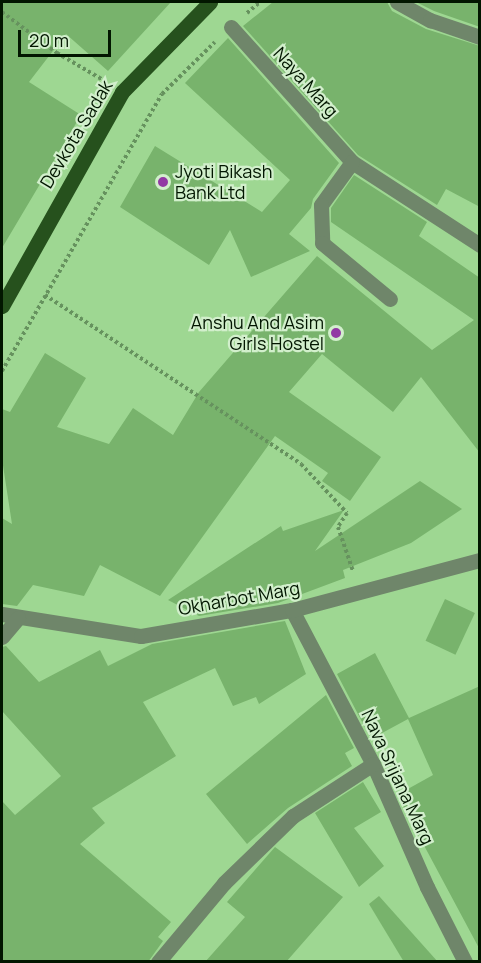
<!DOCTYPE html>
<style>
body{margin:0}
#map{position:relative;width:481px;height:963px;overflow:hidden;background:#9ed792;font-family:Manrope,sans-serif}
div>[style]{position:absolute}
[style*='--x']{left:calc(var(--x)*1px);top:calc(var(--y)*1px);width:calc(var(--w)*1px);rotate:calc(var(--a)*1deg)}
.building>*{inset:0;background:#78b36c;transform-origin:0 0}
.path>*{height:4px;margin-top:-2px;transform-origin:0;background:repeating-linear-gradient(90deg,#66925e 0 3px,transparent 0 6px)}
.minor>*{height:15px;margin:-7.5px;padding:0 7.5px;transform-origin:7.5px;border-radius:7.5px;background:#6f866a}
.major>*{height:15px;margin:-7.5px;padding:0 7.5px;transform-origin:7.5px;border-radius:7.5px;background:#26511d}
.dots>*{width:16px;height:16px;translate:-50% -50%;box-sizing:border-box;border:3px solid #d2efcc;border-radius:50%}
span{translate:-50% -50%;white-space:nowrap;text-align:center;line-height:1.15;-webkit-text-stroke:4.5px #d2efcc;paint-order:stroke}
.street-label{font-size:18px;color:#021600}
.poi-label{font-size:18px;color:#021600}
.left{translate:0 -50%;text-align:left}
.right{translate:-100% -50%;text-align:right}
.frame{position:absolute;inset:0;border:3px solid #021600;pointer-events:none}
.scale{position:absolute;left:18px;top:30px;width:93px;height:27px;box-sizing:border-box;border:3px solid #021600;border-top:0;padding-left:8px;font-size:18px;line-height:21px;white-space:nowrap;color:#021600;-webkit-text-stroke:4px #d2efcc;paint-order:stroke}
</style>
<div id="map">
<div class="building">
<i style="clip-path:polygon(2px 2px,171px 2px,108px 71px,66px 34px,29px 82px,81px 115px,2px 248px)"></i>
<i style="clip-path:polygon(273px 2px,387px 2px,392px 11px,426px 29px,480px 46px,480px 207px,446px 189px,437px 205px,358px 155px,243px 26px)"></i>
<i style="clip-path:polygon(416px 2px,480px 2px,480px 27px,434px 11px)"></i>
<i style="clip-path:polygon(228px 38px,339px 163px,313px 199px,311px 208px,289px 234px,310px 251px,251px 277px,230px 230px,209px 265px,120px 207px,155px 146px,262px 212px,290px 180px,185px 83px)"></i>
<i style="clip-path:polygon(354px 175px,427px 222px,419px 236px,480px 278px,480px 453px,421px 377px,393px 412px,322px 354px,289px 392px,381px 457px,350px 501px,322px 481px,328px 473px,275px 436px,160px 596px,100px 565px,84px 596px,33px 585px,17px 606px,2px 604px,2px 518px,12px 524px,2px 459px,2px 409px,10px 412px,45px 353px,86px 378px,57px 427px,109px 444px,133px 408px,173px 435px,199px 392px,317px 256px,432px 350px,474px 320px,331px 222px,331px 208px)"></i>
<i style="clip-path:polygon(420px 481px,462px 509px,411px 543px,343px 570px,345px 578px,278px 603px,199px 616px,168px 600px,281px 526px,283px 531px,344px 510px,315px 551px)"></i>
<i style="left:445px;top:599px;width:33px;height:46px;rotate:25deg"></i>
<i style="clip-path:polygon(285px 621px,306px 674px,259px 704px,256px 697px,233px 706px,215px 668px,143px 702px,176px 756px,92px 808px,105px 823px,80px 844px,171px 922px,158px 937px,163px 941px,148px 962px,2px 962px,2px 801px,15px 815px,61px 776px,2px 711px,2px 647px,6px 646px,39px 682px,100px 650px,108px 666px,152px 644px)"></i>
<i style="clip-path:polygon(375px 653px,409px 718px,480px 686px,480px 950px,397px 795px,433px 775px,408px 719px,371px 739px,337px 674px)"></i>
<i style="clip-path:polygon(326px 695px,354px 748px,345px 753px,352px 766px,288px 808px,247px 844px,206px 794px)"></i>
<i style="clip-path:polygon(363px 782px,381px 812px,354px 828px,384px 866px,359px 887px,315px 813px)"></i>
<i style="clip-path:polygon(275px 847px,343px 897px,286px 962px,205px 962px,245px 917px,227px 902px)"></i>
<i style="clip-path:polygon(379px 896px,438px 962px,404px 962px,369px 904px)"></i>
</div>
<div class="path">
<i style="--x:2;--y:12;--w:69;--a:36.7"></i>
<i style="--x:57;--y:53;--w:53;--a:30.4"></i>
<i style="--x:247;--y:13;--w:17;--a:-40"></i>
<i style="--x:45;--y:295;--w:307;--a:33.4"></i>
<i style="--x:301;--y:464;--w:67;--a:46.8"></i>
<i style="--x:347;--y:513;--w:17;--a:123"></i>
<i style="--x:338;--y:527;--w:46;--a:71.2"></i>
<i style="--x:2;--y:371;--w:320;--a:-60"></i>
<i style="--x:162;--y:94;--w:74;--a:-44.5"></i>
</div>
<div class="minor">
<i style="--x:397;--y:2;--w:38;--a:29"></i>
<i style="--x:430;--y:20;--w:53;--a:18.8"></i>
<i style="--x:231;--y:27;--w:181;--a:48.1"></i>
<i style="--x:352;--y:162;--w:153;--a:33"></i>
<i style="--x:352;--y:162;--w:53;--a:125.8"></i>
<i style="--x:321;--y:205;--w:38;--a:88"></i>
<i style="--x:322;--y:243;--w:88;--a:39.5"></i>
<i style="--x:292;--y:610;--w:174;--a:62.3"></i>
<i style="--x:373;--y:764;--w:134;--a:66.3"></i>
<i style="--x:427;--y:887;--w:84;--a:63.1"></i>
<i style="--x:2;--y:614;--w:141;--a:9"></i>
<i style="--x:141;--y:636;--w:153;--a:-9.8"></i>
<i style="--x:292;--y:610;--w:195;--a:-14.9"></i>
<i style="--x:2;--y:637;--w:25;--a:-50"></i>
<i style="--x:158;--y:962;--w:103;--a:-50.1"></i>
<i style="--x:224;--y:883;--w:96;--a:-44.2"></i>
<i style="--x:293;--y:816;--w:95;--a:-33"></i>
</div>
<div class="major">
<i style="--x:2;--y:306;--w:245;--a:-60.7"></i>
<i style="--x:122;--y:92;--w:126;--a:-45.6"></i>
</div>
<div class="dots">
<i style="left:163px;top:182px;background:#9239a4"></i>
<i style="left:336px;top:333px;background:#9239a4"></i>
</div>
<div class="street-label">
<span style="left:306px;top:82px;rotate:48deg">Naya Marg</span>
<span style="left:76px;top:134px;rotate:-59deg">Devkota Sadak</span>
<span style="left:239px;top:598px;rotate:-10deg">Okharbot Marg</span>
<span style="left:398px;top:777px;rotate:65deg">Nava Srijana Marg</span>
</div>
<div class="poi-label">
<span class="left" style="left:175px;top:182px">Jyoti Bikash<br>Bank Ltd</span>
<span class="right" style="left:324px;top:333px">Anshu And Asim<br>Girls Hostel</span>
</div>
<div class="frame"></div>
<div class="scale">20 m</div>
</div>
